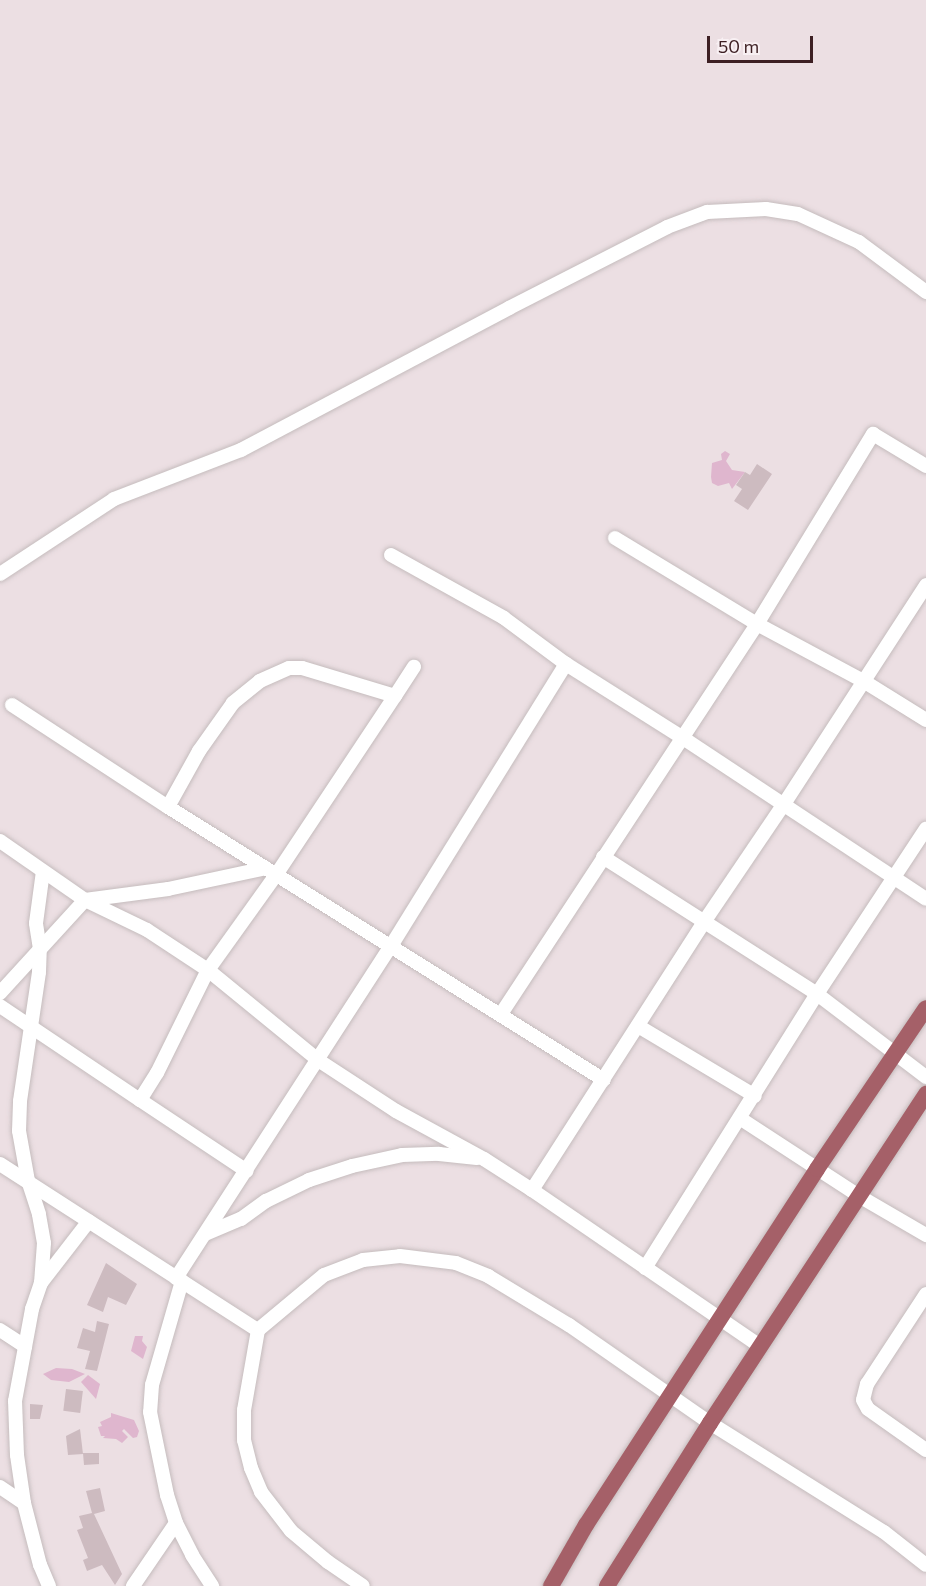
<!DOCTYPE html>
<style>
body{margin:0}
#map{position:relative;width:926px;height:1586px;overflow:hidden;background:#ecdfe3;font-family:Commissioner,sans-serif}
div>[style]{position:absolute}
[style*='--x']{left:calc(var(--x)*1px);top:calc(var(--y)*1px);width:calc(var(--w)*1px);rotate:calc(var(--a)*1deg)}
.green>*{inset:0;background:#dfb6ce}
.building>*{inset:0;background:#cdbbc0;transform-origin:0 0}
.roads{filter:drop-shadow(0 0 2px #c5bcbd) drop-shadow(0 0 2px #c5bcbd)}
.minor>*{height:14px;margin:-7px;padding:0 7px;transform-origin:7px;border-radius:7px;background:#fff}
.primary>*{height:16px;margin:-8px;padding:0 8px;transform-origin:8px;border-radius:8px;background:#a56068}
span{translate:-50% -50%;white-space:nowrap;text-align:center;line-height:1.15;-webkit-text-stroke:4.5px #f8f0f3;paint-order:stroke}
.scale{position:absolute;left:707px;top:36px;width:106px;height:27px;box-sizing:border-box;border:3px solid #3d1f23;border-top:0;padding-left:8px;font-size:18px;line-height:21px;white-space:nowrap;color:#3d1f23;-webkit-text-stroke:4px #f8f0f3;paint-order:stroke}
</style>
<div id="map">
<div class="green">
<i style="clip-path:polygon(725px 451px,730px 454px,726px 461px,732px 470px,745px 472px,732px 489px,729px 483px,718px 486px,712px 483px,711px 477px,712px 463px,722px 460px,721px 454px)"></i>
<i style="clip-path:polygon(135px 1336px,143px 1336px,142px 1341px,147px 1347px,143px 1359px,131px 1351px)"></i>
<i style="clip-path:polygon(56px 1368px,72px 1369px,85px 1374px,69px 1382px,51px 1380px,43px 1374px)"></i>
<i style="clip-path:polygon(88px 1375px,100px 1384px,96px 1399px,81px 1382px)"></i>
<i style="clip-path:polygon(111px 1413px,134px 1420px,139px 1431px,137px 1437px,133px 1438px,124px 1429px,122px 1431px,128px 1437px,122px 1443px,116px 1439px,103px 1438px,105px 1436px,101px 1436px,98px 1427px,102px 1426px,100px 1422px,111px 1417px)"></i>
</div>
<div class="building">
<i style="clip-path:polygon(757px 464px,772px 474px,748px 510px,734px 501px,742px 489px,736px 485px,745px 472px,750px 475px)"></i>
<i style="clip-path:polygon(106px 1263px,137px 1284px,126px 1305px,108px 1297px,103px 1312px,87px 1305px)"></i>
<i style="clip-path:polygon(97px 1321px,109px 1324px,97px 1371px,85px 1369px,90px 1351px,77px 1348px,83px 1328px,95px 1332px)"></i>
<i style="left:66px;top:1389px;width:17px;height:22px;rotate:7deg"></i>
<i style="clip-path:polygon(30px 1404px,43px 1405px,40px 1419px,30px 1419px)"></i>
<i style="clip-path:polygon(80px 1429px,83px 1454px,68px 1455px,66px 1436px)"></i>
<i style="clip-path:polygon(83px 1453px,99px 1453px,99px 1464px,84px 1465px)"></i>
<i style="clip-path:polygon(100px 1488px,105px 1511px,94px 1514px,122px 1574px,115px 1585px,102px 1565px,87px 1571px,83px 1560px,88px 1558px,77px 1530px,83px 1528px,79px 1516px,92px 1513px,86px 1491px)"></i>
</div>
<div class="roads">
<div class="minor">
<i style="--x:615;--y:538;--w:166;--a:31.2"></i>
<i style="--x:757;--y:624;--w:123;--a:28.2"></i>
<i style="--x:865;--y:682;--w:72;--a:31.9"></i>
<i style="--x:391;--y:555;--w:129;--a:29.1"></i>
<i style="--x:504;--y:618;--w:77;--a:36.6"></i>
<i style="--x:566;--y:664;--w:138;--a:32.3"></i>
<i style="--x:683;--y:738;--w:291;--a:33.5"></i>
<i style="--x:0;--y:574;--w:136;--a:-33.3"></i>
<i style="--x:114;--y:499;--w:136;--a:-21.1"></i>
<i style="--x:241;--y:450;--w:303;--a:-27.9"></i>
<i style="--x:509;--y:308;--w:178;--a:-27.1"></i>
<i style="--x:667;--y:227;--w:43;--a:-20.6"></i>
<i style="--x:707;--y:212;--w:59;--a:-2.9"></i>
<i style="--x:766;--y:209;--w:32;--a:9"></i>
<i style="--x:798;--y:214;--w:67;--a:24.7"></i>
<i style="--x:859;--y:242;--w:84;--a:36.7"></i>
<i style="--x:395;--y:696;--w:35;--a:-57"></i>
<i style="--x:12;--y:705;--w:186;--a:33.2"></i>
<i style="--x:168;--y:807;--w:514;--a:32.05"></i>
<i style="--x:0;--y:841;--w:103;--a:34.8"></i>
<i style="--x:85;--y:900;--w:69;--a:25.8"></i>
<i style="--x:147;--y:930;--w:73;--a:33.3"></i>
<i style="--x:208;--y:970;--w:142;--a:39.3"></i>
<i style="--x:318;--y:1060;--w:93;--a:33.2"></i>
<i style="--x:396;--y:1111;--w:100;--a:28.6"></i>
<i style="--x:484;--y:1159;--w:57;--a:32.9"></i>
<i style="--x:532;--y:1190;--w:276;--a:34.4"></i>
<i style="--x:603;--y:857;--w:254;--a:32.6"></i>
<i style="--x:817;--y:994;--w:137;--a:37.3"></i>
<i style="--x:0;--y:993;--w:126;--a:-47.6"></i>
<i style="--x:85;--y:900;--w:84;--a:-7.5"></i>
<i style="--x:168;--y:889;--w:100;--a:-12.1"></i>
<i style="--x:0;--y:1006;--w:169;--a:33.9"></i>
<i style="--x:140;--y:1100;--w:32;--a:-58"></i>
<i style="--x:157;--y:1073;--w:115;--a:-63.7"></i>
<i style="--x:208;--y:970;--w:117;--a:-54.4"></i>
<i style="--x:276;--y:875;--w:215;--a:-56.4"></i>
<i style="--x:395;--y:696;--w:97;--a:-163.2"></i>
<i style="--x:302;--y:668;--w:13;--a:180"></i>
<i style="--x:289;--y:668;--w:32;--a:156"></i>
<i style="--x:260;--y:681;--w:35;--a:141"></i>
<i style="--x:233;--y:703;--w:59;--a:125.3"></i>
<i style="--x:199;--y:751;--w:64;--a:119"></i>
<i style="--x:501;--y:1014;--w:467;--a:-56.7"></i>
<i style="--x:757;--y:624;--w:223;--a:-58.6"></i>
<i style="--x:873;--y:434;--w:62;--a:31.1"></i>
<i style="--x:638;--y:1026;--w:136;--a:30.9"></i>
<i style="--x:140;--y:1100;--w:128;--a:33.6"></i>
<i style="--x:741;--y:1119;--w:141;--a:33.1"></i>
<i style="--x:859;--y:1196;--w:78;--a:30.2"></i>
<i style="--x:0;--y:1164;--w:307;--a:32.8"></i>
<i style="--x:258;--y:1330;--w:81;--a:99.9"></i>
<i style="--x:244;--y:1410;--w:30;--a:90"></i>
<i style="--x:244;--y:1440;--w:29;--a:76"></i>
<i style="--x:251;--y:1468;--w:26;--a:67"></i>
<i style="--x:261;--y:1492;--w:49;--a:52.4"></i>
<i style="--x:291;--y:1531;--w:48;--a:40"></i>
<i style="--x:328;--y:1562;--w:42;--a:34.4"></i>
<i style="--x:532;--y:1190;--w:318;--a:-57.3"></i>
<i style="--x:704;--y:922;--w:143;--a:-55.9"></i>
<i style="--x:784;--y:804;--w:261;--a:-57"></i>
<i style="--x:205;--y:1234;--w:39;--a:-23"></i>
<i style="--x:241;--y:1219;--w:31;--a:-36"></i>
<i style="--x:266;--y:1201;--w:48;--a:-26"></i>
<i style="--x:309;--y:1180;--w:45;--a:-18"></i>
<i style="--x:352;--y:1166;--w:51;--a:-12.4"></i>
<i style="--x:402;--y:1155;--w:37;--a:-2"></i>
<i style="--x:439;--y:1154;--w:38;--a:6"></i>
<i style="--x:645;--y:1268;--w:324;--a:-57.9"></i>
<i style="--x:817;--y:994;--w:198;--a:-56.6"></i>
<i style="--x:176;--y:1278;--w:396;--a:-57.1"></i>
<i style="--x:391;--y:946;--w:332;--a:-58.2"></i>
<i style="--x:182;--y:1281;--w:108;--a:106.1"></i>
<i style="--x:152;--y:1385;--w:27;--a:94"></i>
<i style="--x:150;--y:1412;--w:85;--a:78.4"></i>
<i style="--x:167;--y:1495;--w:29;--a:72"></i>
<i style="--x:176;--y:1523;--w:36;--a:63"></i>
<i style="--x:192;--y:1555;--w:37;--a:57"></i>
<i style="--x:41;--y:1283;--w:40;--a:-85.7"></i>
<i style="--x:44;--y:1243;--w:29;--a:-100"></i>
<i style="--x:39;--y:1214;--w:35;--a:-108"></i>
<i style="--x:28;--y:1181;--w:51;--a:-100.2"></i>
<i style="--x:19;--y:1131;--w:30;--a:-88"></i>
<i style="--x:20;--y:1101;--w:130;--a:-81.6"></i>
<i style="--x:39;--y:972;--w:23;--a:-88"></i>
<i style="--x:40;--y:949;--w:26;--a:-99"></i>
<i style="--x:36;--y:923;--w:52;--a:-82.3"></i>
<i style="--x:926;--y:1294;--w:108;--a:123.2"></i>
<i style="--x:867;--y:1384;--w:16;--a:104"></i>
<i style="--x:863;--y:1400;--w:10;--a:61"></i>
<i style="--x:868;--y:1409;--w:71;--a:35.3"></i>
<i style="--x:0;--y:1330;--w:30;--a:33"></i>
<i style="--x:258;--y:1330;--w:86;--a:-39.8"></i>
<i style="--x:324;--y:1275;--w:42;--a:-21"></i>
<i style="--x:363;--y:1260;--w:37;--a:-6"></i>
<i style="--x:400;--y:1256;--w:56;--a:7.1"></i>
<i style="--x:456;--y:1263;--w:35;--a:22"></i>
<i style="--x:488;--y:1276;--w:95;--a:31.2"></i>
<i style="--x:569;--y:1325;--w:172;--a:34.8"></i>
<i style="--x:710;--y:1423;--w:205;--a:32.1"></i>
<i style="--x:884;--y:1532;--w:53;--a:38.2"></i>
<i style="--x:0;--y:1487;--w:29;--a:34"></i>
<i style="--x:49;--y:1586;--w:23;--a:-113"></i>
<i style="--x:40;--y:1565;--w:64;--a:-104.5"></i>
<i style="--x:24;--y:1503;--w:49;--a:-98.3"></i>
<i style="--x:17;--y:1455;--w:54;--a:-92.1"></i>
<i style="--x:15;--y:1401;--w:94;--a:-79.5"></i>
<i style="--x:32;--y:1309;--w:28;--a:-71"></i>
<i style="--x:41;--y:1283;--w:78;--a:-52.3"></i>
<i style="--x:133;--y:1586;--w:76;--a:-55.7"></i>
</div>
<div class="primary">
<i style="--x:551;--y:1586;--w:70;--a:-60.2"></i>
<i style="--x:586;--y:1525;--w:424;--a:-57"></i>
<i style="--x:817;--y:1169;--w:194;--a:-55.9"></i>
<i style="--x:607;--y:1586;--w:193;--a:-57.7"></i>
<i style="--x:710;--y:1423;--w:394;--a:-56.7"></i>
</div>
</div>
<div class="scale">50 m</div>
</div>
